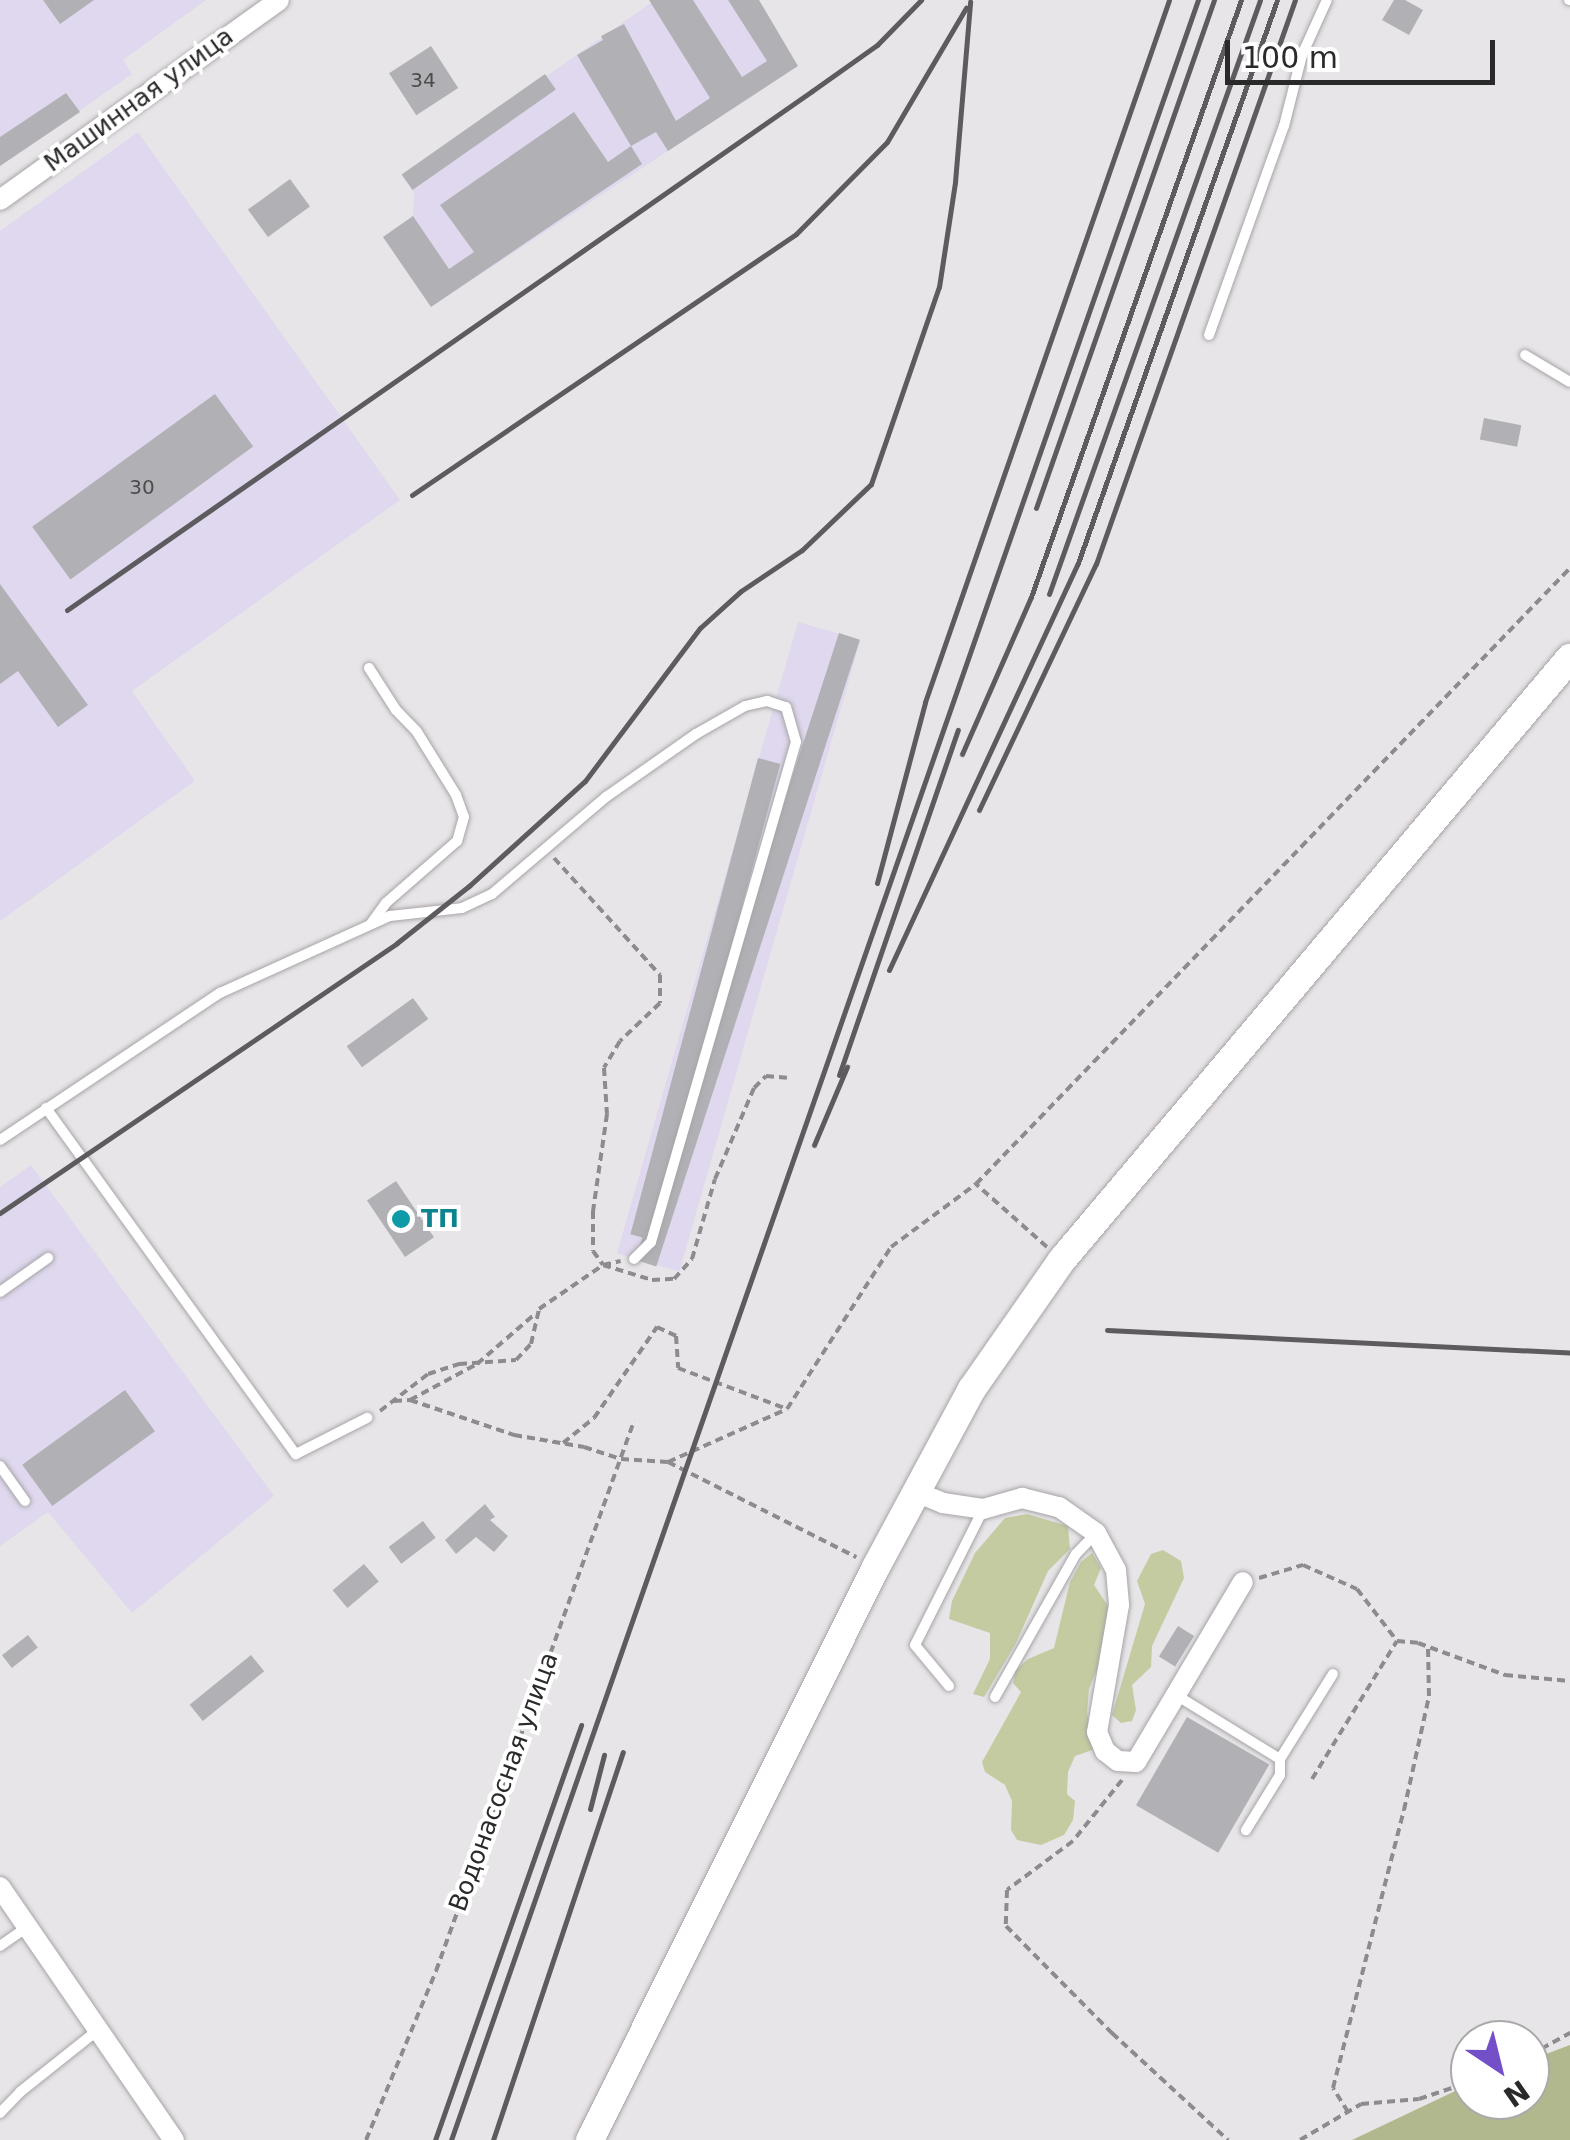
<!DOCTYPE html>
<meta charset="utf-8">
<style>
body{margin:0}
#map{position:relative;width:1570px;height:2140px;overflow:hidden;background:#e8e5e8;font-family:"DejaVu Sans",sans-serif}
div>[style]{position:absolute}
[style*='--x']{left:calc(var(--x)*1px);top:calc(var(--y)*1px);width:calc(var(--w)*1px);rotate:calc(var(--a)*1deg)}
.industrial>*{inset:0;background:#dfd8ee;transform-origin:0 0}
.green>*{inset:0;background:#c4cba1}
.forest>*{inset:0;background:#b1b88d}
.building>*{inset:0;background:#b1b1b5;transform-origin:0 0}
.path>*{height:4px;margin-top:-2px;transform-origin:0;background:repeating-linear-gradient(90deg,#8d8b8d 0 8px,transparent 0 13px)}
.roads{filter:drop-shadow(0 0 2px #a7a4a7) drop-shadow(0 0 2px #a7a4a7)}
.lane>*{height:10px;margin:-5px;padding:0 5px;transform-origin:5px;border-radius:5px;background:#fff}
.street>*{height:20px;margin:-10px;padding:0 10px;transform-origin:10px;border-radius:10px;background:#fff}
.secondary>*{height:28px;margin:-14px;padding:0 14px;transform-origin:14px;border-radius:14px;background:#fff}
.rail>*{height:5px;margin:-2.5px;padding:0 2.5px;transform-origin:2.5px;border-radius:2.5px;background:#5d5b5d}
.dots>*{width:28px;height:28px;translate:-50% -50%;box-sizing:border-box;border:5px solid #fff;border-radius:50%}
span{translate:-50% -50%;white-space:nowrap;text-align:center;line-height:1.15;-webkit-text-stroke:8px #fff;paint-order:stroke}
.number-label{font-size:20px;color:#4c4c4e}
.number-label span{-webkit-text-stroke-width:0}
.street-label{font-size:25px;color:#2b2a2b}
.culture-label{font-size:25px;color:#0d838f;font-weight:700}
.left{translate:0 -50%;text-align:left}
.north{position:absolute;left:1450px;top:2020px;width:100px;height:100px;box-sizing:border-box;background:#fff;border:2px solid #aaa;border-radius:50%;rotate:145deg;font-size:28px;font-weight:700;line-height:40px;text-align:center;color:#2b2a2b}
.north::after{content:'';display:block;margin:auto;width:35px;height:45px;background:#734fc8;clip-path:polygon(50% 0,100% 100%,50% 72%,0 100%)}
.scale{position:absolute;left:1225px;top:40px;width:270px;height:45px;box-sizing:border-box;border:5px solid #2b2a2b;border-top:0;padding-left:12px;font-size:30px;line-height:35px;white-space:nowrap;color:#2b2a2b;-webkit-text-stroke:8px #fff;paint-order:stroke}
</style>
<div id="map">
<div class="industrial">
<i style="clip-path:polygon(0 0,206px 0,123px 60px,132px 74px,0 166px)"></i>
<i style="clip-path:polygon(655px 0,759px 0,797px 66px,431px 307px,383px 237px,413px 216px,414px 192px,403px 177px)"></i>
<i style="clip-path:polygon(138px 132px,400px 500px,132px 691px,195px 781px,0 921px,0 231px)"></i>
<i style="left:798px;top:622px;width:65px;height:657px;rotate:16deg"></i>
<i style="clip-path:polygon(31px 1165px,274px 1496px,132px 1613px,48px 1512px,0 1546px,0 1187px)"></i>
</div>
<div class="green">
<i style="clip-path:polygon(1027px 1514px,1068px 1526px,1070px 1549px,1048px 1571px,1016px 1643px,984px 1697px,973px 1694px,990px 1659px,990px 1633px,949px 1619px,952px 1601px,975px 1553px,1005px 1518px)"></i>
<i style="clip-path:polygon(1163px 1550px,1181px 1561px,1184px 1578px,1152px 1646px,1151px 1667px,1132px 1685px,1136px 1710px,1132px 1721px,1121px 1723px,1112px 1715px,1145px 1604px,1137px 1581px,1151px 1554px)"></i>
<i style="clip-path:polygon(1092px 1553px,1101px 1568px,1094px 1585px,1108px 1606px,1104px 1653px,1089px 1689px,1087px 1713px,1095px 1749px,1075px 1756px,1068px 1772px,1067px 1794px,1075px 1801px,1073px 1820px,1064px 1835px,1041px 1845px,1017px 1840px,1011px 1830px,1012px 1801px,1005px 1785px,985px 1772px,982px 1762px,1021px 1692px,1013px 1683px,1015px 1671px,1028px 1659px,1054px 1648px,1070px 1582px,1081px 1562px)"></i>
</div>
<div class="forest">
<i style="clip-path:polygon(1570px 2045px,1570px 2140px,1352px 2140px,1470px 2084px,1470px 2100px,1530px 2100px,1530px 2060px)"></i>
</div>
<div class="building">
<i style="clip-path:polygon(43px 0,94px 0,60px 24px)"></i>
<i style="clip-path:polygon(649px 0,693px 0,742px 77px,767px 61px,728px 0,759px 0,798px 66px,668px 151px,656px 132px,631px 146px,577px 55px,603px 40px,601px 36px,624px 24px,676px 121px,710px 98px)"></i>
<i style="clip-path:polygon(1394px 0,1405px 0,1423px 10px,1409px 35px,1382px 20px)"></i>
<i style="left:431px;top:46px;width:50px;height:50px;rotate:57deg"></i>
<i style="left:545px;top:74px;width:19px;height:175px;rotate:55deg"></i>
<i style="clip-path:polygon(66px 93px,80px 112px,0 166px,0 137px)"></i>
<i style="clip-path:polygon(574px 112px,608px 162px,631px 146px,642px 164px,431px 307px,383px 237px,413px 216px,449px 269px,474px 252px,440px 205px)"></i>
<i style="left:290px;top:179px;width:34px;height:52px;rotate:54deg"></i>
<i style="left:215px;top:394px;width:65px;height:226px;rotate:54deg"></i>
<i style="left:1484px;top:418px;width:38px;height:22px;rotate:11deg"></i>
<i style="clip-path:polygon(0 584px,88px 705px,58px 727px,18px 671px,0 684px)"></i>
<i style="left:839px;top:633px;width:22px;height:659px;rotate:18deg"></i>
<i style="left:758px;top:758px;width:23px;height:493px;rotate:15deg"></i>
<i style="left:413px;top:998px;width:26px;height:82px;rotate:54deg"></i>
<i style="left:396px;top:1181px;width:68px;height:35px;rotate:56deg"></i>
<i style="left:125px;top:1390px;width:51px;height:127px;rotate:54deg"></i>
<i style="clip-path:polygon(485px 1504px,495px 1517px,490px 1520px,508px 1536px,494px 1552px,476px 1537px,456px 1554px,445px 1540px)"></i>
<i style="left:423px;top:1521px;width:21px;height:43px;rotate:53deg"></i>
<i style="left:364px;top:1564px;width:23px;height:41px;rotate:50deg"></i>
<i style="left:1178px;top:1626px;width:19px;height:36px;rotate:32deg"></i>
<i style="left:28px;top:1635px;width:16px;height:33px;rotate:52deg"></i>
<i style="left:251px;top:1655px;width:21px;height:79px;rotate:51deg"></i>
<i style="left:1187px;top:1717px;width:95px;height:102px;rotate:30deg"></i>
</div>
<div class="path">
<i style="--x:554;--y:858;--w:158;--a:47.8"></i>
<i style="--x:660;--y:975;--w:28;--a:90"></i>
<i style="--x:660;--y:1003;--w:55;--a:136.5"></i>
<i style="--x:620;--y:1041;--w:31;--a:121"></i>
<i style="--x:604;--y:1068;--w:46;--a:86.3"></i>
<i style="--x:607;--y:1114;--w:98;--a:98.2"></i>
<i style="--x:593;--y:1211;--w:40;--a:90"></i>
<i style="--x:593;--y:1251;--w:17;--a:54"></i>
<i style="--x:603;--y:1265;--w:51;--a:17"></i>
<i style="--x:652;--y:1280;--w:22;--a:-3"></i>
<i style="--x:674;--y:1279;--w:27;--a:-48"></i>
<i style="--x:692;--y:1259;--w:83;--a:-74"></i>
<i style="--x:715;--y:1179;--w:99;--a:-66.8"></i>
<i style="--x:754;--y:1088;--w:17;--a:-45"></i>
<i style="--x:766;--y:1076;--w:21;--a:5"></i>
<i style="--x:1047;--y:1247;--w:95;--a:-138.4"></i>
<i style="--x:976;--y:1184;--w:856;--a:-46.04"></i>
<i style="--x:410;--y:1400;--w:110;--a:18.6"></i>
<i style="--x:514;--y:1435;--w:71;--a:9.7"></i>
<i style="--x:584;--y:1447;--w:39;--a:18"></i>
<i style="--x:621;--y:1459;--w:47;--a:3.7"></i>
<i style="--x:668;--y:1462;--w:130;--a:-24"></i>
<i style="--x:787;--y:1409;--w:193;--a:-57.3"></i>
<i style="--x:891;--y:1247;--w:106;--a:-36.5"></i>
<i style="--x:394;--y:1401;--w:16;--a:-4"></i>
<i style="--x:410;--y:1400;--w:76;--a:-28.2"></i>
<i style="--x:477;--y:1364;--w:78;--a:-40.8"></i>
<i style="--x:380;--y:1411;--w:61;--a:-37.6"></i>
<i style="--x:428;--y:1374;--w:33;--a:-18"></i>
<i style="--x:459;--y:1364;--w:57;--a:-4"></i>
<i style="--x:516;--y:1360;--w:22;--a:-47"></i>
<i style="--x:531;--y:1344;--w:36;--a:-77"></i>
<i style="--x:539;--y:1309;--w:78;--a:-34.5"></i>
<i style="--x:603;--y:1265;--w:18;--a:-13"></i>
<i style="--x:563;--y:1443;--w:40;--a:-39"></i>
<i style="--x:594;--y:1418;--w:111;--a:-55.3"></i>
<i style="--x:657;--y:1327;--w:21;--a:25"></i>
<i style="--x:676;--y:1336;--w:32;--a:86"></i>
<i style="--x:678;--y:1368;--w:116;--a:20.6"></i>
<i style="--x:668;--y:1462;--w:211;--a:26.8"></i>
<i style="--x:1259;--y:1578;--w:46;--a:-16.5"></i>
<i style="--x:1303;--y:1565;--w:59;--a:24"></i>
<i style="--x:1357;--y:1589;--w:66;--a:52.4"></i>
<i style="--x:1312;--y:1779;--w:162;--a:-58.4"></i>
<i style="--x:1397;--y:1641;--w:21;--a:5"></i>
<i style="--x:1418;--y:1643;--w:93;--a:20.2"></i>
<i style="--x:1505;--y:1675;--w:65;--a:5.3"></i>
<i style="--x:1122;--y:1780;--w:78;--a:128.8"></i>
<i style="--x:1073;--y:1841;--w:82;--a:143.4"></i>
<i style="--x:1007;--y:1890;--w:36;--a:92"></i>
<i style="--x:1006;--y:1926;--w:151;--a:45.3"></i>
<i style="--x:1112;--y:2033;--w:158;--a:42.7"></i>
<i style="--x:1530;--y:2055;--w:46;--a:-28.8"></i>
<i style="--x:1348;--y:2112;--w:28;--a:-122"></i>
<i style="--x:1333;--y:2088;--w:287;--a:-75.7"></i>
<i style="--x:1404;--y:1810;--w:117;--a:-77.6"></i>
<i style="--x:1429;--y:1696;--w:49;--a:-91.2"></i>
<i style="--x:366;--y:2140;--w:183;--a:-67.5"></i>
<i style="--x:436;--y:1971;--w:585;--a:-70.2"></i>
<i style="--x:1300;--y:2140;--w:71;--a:-30.5"></i>
<i style="--x:1361;--y:2104;--w:58;--a:-4.9"></i>
<i style="--x:1419;--y:2099;--w:54;--a:-18.4"></i>
</div>
<div class="roads">
<div class="lane">
<i style="--x:1569;--y:0;--w:1;--a:0"></i>
<i style="--x:1209;--y:335;--w:222;--a:-70.3"></i>
<i style="--x:1284;--y:126;--w:73;--a:-75.8"></i>
<i style="--x:1302;--y:55;--w:60;--a:-65.6"></i>
<i style="--x:1525;--y:355;--w:52;--a:31"></i>
<i style="--x:369;--y:668;--w:50;--a:57.3"></i>
<i style="--x:396;--y:710;--w:30;--a:46"></i>
<i style="--x:417;--y:732;--w:74;--a:58.2"></i>
<i style="--x:456;--y:795;--w:23;--a:70"></i>
<i style="--x:464;--y:817;--w:25;--a:106"></i>
<i style="--x:457;--y:841;--w:94;--a:138.9"></i>
<i style="--x:386;--y:903;--w:26;--a:126"></i>
<i style="--x:46;--y:1108;--w:427;--a:54.2"></i>
<i style="--x:296;--y:1454;--w:80;--a:-26.9"></i>
<i style="--x:0;--y:1140;--w:265;--a:-33.8"></i>
<i style="--x:220;--y:993;--w:187;--a:-24.4"></i>
<i style="--x:390;--y:916;--w:72;--a:-6.3"></i>
<i style="--x:462;--y:908;--w:33;--a:-25"></i>
<i style="--x:492;--y:894;--w:150;--a:-40.4"></i>
<i style="--x:606;--y:797;--w:110;--a:-35"></i>
<i style="--x:696;--y:734;--w:56;--a:-29.7"></i>
<i style="--x:745;--y:706;--w:23;--a:-13"></i>
<i style="--x:767;--y:701;--w:20;--a:18"></i>
<i style="--x:786;--y:707;--w:36;--a:74"></i>
<i style="--x:796;--y:742;--w:521;--a:106.17"></i>
<i style="--x:651;--y:1242;--w:24;--a:135"></i>
<i style="--x:0;--y:1292;--w:59;--a:-35.3"></i>
<i style="--x:0;--y:1466;--w:43;--a:54.5"></i>
<i style="--x:949;--y:1686;--w:53;--a:-129.7"></i>
<i style="--x:915;--y:1645;--w:151;--a:-63.3"></i>
<i style="--x:1176;--y:1695;--w:122;--a:31.6"></i>
<i style="--x:1280;--y:1759;--w:16;--a:90"></i>
<i style="--x:1280;--y:1775;--w:65;--a:121.7"></i>
<i style="--x:995;--y:1697;--w:164;--a:-60.5"></i>
<i style="--x:1076;--y:1554;--w:29;--a:-46"></i>
<i style="--x:1280;--y:1759;--w:100;--a:-58.1"></i>
<i style="--x:0;--y:1946;--w:33;--a:-35"></i>
<i style="--x:0;--y:2113;--w:29;--a:-46"></i>
<i style="--x:20;--y:2092;--w:100;--a:-38.5"></i>
</div>
<div class="street">
<i style="--x:0;--y:200;--w:343;--a:-35.6"></i>
<i style="--x:916;--y:1492;--w:29;--a:22"></i>
<i style="--x:943;--y:1503;--w:40;--a:8.5"></i>
<i style="--x:983;--y:1509;--w:41;--a:-15.8"></i>
<i style="--x:1022;--y:1498;--w:38;--a:14"></i>
<i style="--x:1059;--y:1507;--w:45;--a:35.1"></i>
<i style="--x:1096;--y:1533;--w:42;--a:61.6"></i>
<i style="--x:1116;--y:1570;--w:35;--a:85"></i>
<i style="--x:1119;--y:1605;--w:129;--a:99.8"></i>
<i style="--x:1097;--y:1732;--w:21;--a:67"></i>
<i style="--x:1105;--y:1751;--w:16;--a:38"></i>
<i style="--x:1118;--y:1761;--w:18;--a:3"></i>
<i style="--x:1136;--y:1762;--w:209;--a:-59.3"></i>
<i style="--x:0;--y:1887;--w:307;--a:55.5"></i>
</div>
<div class="secondary">
<i style="--x:590;--y:2140;--w:640;--a:-63.47"></i>
<i style="--x:876;--y:1567;--w:202;--a:-61.7"></i>
<i style="--x:972;--y:1389;--w:157;--a:-55.1"></i>
<i style="--x:1062;--y:1260;--w:788;--a:-49.84"></i>
</div>
</div>
<div class="rail">
<i style="--x:412;--y:495;--w:464;--a:-34.2"></i>
<i style="--x:796;--y:234;--w:129;--a:-45.3"></i>
<i style="--x:887;--y:142;--w:156;--a:-59.5"></i>
<i style="--x:1036;--y:508;--w:538;--a:-70.69"></i>
<i style="--x:1049;--y:594;--w:630;--a:-70.44"></i>
<i style="--x:67;--y:610;--w:908;--a:-34.86"></i>
<i style="--x:812;--y:91;--w:80;--a:-35.3"></i>
<i style="--x:877;--y:45;--w:63;--a:-45.6"></i>
<i style="--x:962;--y:754;--w:171;--a:-66.3"></i>
<i style="--x:1031;--y:597;--w:633;--a:-70.62"></i>
<i style="--x:979;--y:810;--w:272;--a:-64.6"></i>
<i style="--x:1096;--y:564;--w:598;--a:-70.57"></i>
<i style="--x:877;--y:883;--w:187;--a:-75.1"></i>
<i style="--x:925;--y:702;--w:743;--a:-70.83"></i>
<i style="--x:889;--y:970;--w:449;--a:-65.1"></i>
<i style="--x:1078;--y:563;--w:597;--a:-70.53"></i>
<i style="--x:839;--y:1075;--w:365;--a:-71"></i>
<i style="--x:814;--y:1145;--w:85;--a:-67.1"></i>
<i style="--x:0;--y:1213;--w:480;--a:-34.2"></i>
<i style="--x:397;--y:943;--w:92;--a:-38.4"></i>
<i style="--x:469;--y:886;--w:156;--a:-42.2"></i>
<i style="--x:585;--y:781;--w:191;--a:-53.1"></i>
<i style="--x:700;--y:628;--w:55;--a:-42.1"></i>
<i style="--x:741;--y:591;--w:73;--a:-33.9"></i>
<i style="--x:802;--y:550;--w:95;--a:-43.7"></i>
<i style="--x:871;--y:484;--w:208;--a:-71"></i>
<i style="--x:939;--y:287;--w:106;--a:-81.3"></i>
<i style="--x:955;--y:182;--w:181;--a:-85.2"></i>
<i style="--x:1107;--y:1330;--w:464;--a:2.8"></i>
<i style="--x:590;--y:1809;--w:56;--a:-75.5"></i>
<i style="--x:435;--y:2140;--w:440;--a:-70.6"></i>
<i style="--x:451;--y:2140;--w:2267;--a:-70.76"></i>
<i style="--x:493;--y:2140;--w:409;--a:-71.5"></i>
</div>
<div class="dots">
<i style="left:401px;top:1219px;background:#0f9aa8"></i>
</div>
<div class="number-label">
<span style="left:423px;top:80px">34</span>
<span style="left:142px;top:487px">30</span>
</div>
<div class="street-label">
<span style="left:139px;top:100px;rotate:-36deg">Машинная улица</span>
<span style="left:504px;top:1782px;rotate:-70deg">Водонасосная улица</span>
</div>
<div class="culture-label">
<span class="left" style="left:421px;top:1219px">ТП</span>
</div>
<div class="north">N</div>
<div class="scale">100 m</div>
</div>
